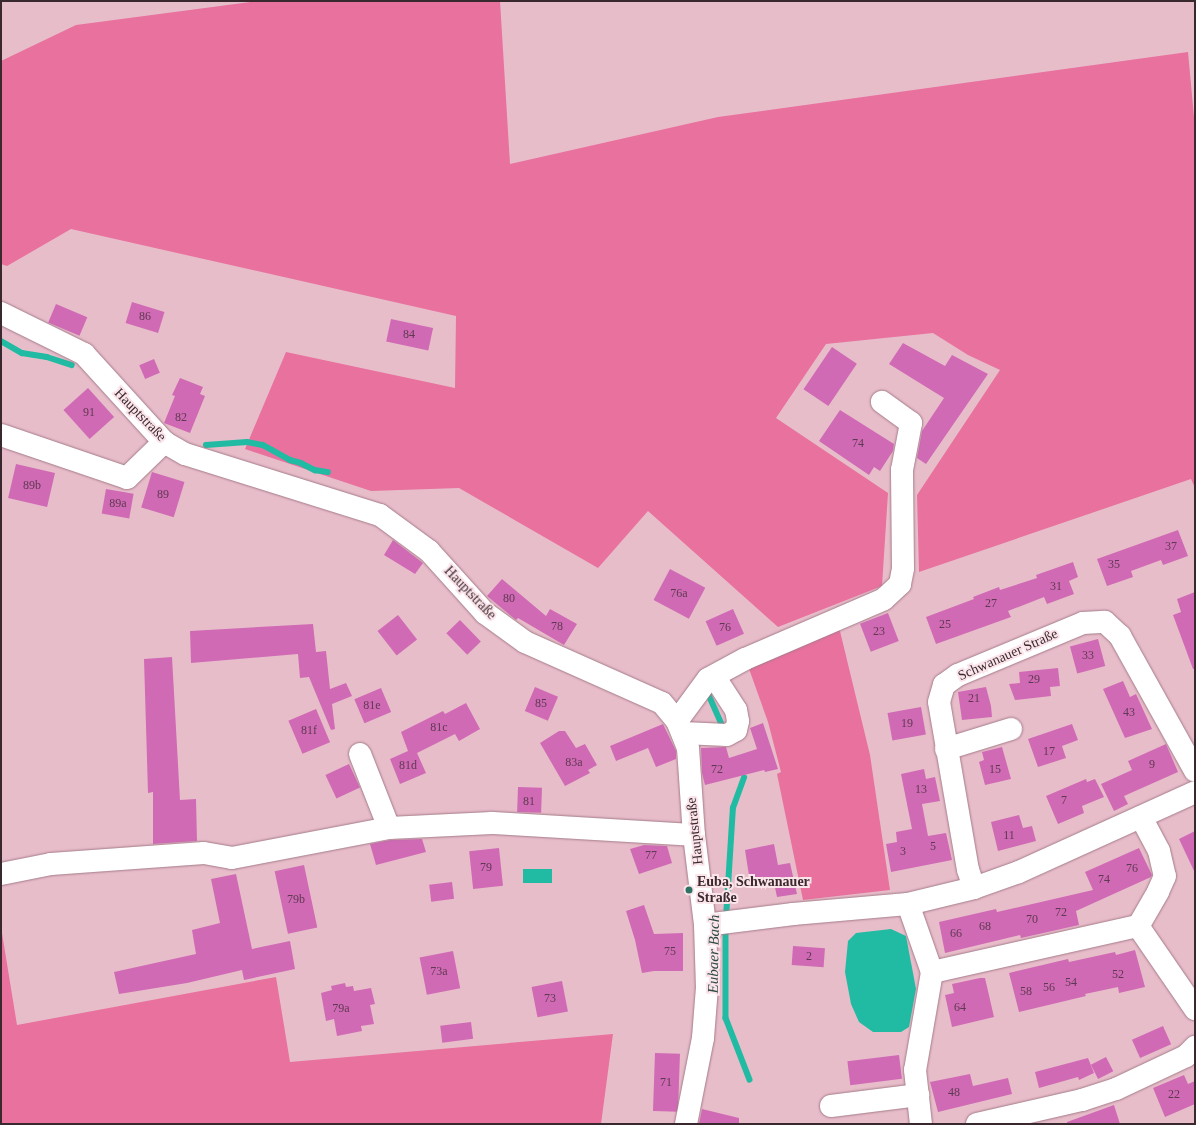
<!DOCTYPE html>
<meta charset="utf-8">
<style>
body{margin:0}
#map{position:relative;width:1196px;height:1125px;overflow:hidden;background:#e8bdca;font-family:"Times New Roman",serif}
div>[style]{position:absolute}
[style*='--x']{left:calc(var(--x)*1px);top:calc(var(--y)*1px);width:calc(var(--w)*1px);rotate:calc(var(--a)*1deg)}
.green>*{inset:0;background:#e8719e}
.water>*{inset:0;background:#20bba2;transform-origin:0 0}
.stream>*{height:5.5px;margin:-2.75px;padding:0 2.75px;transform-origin:2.75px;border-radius:2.75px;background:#20bba2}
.building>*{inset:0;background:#d06ab5;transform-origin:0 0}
.roads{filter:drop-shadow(0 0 1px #a47c89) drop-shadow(0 0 1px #a47c89)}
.minor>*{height:22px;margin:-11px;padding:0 11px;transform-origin:11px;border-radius:11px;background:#fff}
.dots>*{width:11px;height:11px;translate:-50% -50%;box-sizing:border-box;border:2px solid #fbe5eb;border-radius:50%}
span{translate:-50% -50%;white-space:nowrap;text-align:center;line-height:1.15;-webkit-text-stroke:4px #fbe5eb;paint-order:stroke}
.number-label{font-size:12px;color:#5f3950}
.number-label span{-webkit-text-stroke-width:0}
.street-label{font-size:14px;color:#39292e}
.poi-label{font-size:14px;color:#39292e;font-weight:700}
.left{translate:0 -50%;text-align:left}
.water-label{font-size:15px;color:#2c4942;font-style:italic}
.frame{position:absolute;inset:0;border:2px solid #39292e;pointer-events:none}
</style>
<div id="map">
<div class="green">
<i style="clip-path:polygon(258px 1px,500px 1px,510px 164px,718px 117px,1188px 52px,1195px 128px,1195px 488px,1191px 479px,919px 572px,917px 495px,1000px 370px,968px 355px,933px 333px,826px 344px,776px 418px,888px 493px,882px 586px,778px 627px,648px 511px,598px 568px,459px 488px,371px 491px,245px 449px,286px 352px,455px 388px,456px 316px,71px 229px,7px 266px,1px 264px,1px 61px,76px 25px)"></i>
<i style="clip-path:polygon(839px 627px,870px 755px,890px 890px,803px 900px,777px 774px,781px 772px,768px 722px,748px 666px)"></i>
<i style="clip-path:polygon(1px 927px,17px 1025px,276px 977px,290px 1062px,613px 1034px,601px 1124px,1px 1124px)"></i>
</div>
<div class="water">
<i style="left:552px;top:869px;width:14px;height:29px;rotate:90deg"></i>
<i style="clip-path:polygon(891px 929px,906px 936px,916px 989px,909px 1027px,901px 1032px,873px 1032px,859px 1022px,851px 1004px,845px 972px,848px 941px,856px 933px)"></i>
</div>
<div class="stream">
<i style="--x:1;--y:341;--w:24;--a:30"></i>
<i style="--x:22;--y:353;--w:25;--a:9"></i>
<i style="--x:47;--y:357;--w:26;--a:18"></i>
<i style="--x:206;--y:445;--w:41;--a:-4.2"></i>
<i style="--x:247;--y:442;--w:16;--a:11"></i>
<i style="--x:263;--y:445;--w:31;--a:29"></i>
<i style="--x:290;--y:460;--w:11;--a:15"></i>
<i style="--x:301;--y:463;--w:16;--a:27"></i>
<i style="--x:315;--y:470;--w:13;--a:9"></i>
<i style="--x:709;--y:695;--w:30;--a:66"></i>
<i style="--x:726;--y:918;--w:110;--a:-86.4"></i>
<i style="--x:733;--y:808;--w:32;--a:-70"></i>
<i style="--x:726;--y:927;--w:91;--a:90"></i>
<i style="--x:726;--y:1018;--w:66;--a:68.8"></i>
</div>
<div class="building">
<i style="left:132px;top:302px;width:34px;height:22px;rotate:17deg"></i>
<i style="left:56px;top:304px;width:34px;height:20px;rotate:23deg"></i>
<i style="left:391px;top:319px;width:43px;height:23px;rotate:12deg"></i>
<i style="clip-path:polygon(903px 343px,945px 366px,952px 355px,988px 374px,926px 464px,917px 458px,922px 431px,944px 398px,889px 364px)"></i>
<i style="left:832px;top:347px;width:30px;height:51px;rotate:34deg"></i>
<i style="left:154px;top:359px;width:15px;height:16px;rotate:67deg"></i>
<i style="clip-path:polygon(180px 378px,203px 387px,200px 394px,205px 396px,190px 433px,164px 423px,175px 396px,172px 395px)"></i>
<i style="left:88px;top:388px;width:39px;height:33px;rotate:48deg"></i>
<i style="clip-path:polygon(840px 410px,894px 444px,893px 451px,880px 471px,874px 467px,869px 475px,819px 441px)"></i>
<i style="left:16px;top:464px;width:40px;height:35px;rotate:13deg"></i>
<i style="left:152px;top:472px;width:34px;height:37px;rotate:17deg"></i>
<i style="left:106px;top:489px;width:28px;height:25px;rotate:10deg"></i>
<i style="clip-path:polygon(1178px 530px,1188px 556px,1163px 565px,1161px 560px,1131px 571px,1133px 577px,1107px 586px,1097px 559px)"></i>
<i style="clip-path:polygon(393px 540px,423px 563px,415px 574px,384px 555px)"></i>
<i style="clip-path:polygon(1073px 562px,1078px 577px,1069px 581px,1074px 594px,1047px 604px,1044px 597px,1008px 611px,1011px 617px,936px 644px,926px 617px,974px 599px,973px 597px,999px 587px,1000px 590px,1037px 578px,1036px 575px)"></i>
<i style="left:670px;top:569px;width:40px;height:35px;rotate:28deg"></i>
<i style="clip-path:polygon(502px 579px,546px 616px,550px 609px,577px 624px,564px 645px,518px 618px,516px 620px,487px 596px)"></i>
<i style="clip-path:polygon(1195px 592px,1195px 669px,1193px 669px,1173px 615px,1181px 612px,1177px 599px)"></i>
<i style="left:733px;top:609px;width:27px;height:30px;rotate:66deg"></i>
<i style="left:888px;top:613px;width:30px;height:30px;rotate:69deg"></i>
<i style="left:398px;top:615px;width:31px;height:26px;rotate:52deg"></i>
<i style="left:460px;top:620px;width:30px;height:19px;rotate:46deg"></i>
<i style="clip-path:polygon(313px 624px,316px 652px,326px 651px,330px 689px,346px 683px,352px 696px,332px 704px,335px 729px,331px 730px,309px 677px,300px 678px,298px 654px,191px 663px,190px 631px)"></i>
<i style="left:1098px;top:639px;width:28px;height:29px;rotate:75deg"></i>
<i style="clip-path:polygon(172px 657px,180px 800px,196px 799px,197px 841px,153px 844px,153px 792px,148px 793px,144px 659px)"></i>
<i style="clip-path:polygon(1058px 668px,1060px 686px,1050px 687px,1051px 696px,1015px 700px,1009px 684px,1020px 683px,1019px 672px)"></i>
<i style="clip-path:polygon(1123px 681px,1130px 697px,1136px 694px,1152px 729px,1125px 738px,1103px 689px)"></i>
<i style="left:535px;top:687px;width:25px;height:26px;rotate:23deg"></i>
<i style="clip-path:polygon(986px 687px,991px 706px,992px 717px,962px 720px,958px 692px)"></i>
<i style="left:381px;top:688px;width:26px;height:29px;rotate:67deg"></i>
<i style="clip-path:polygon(466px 703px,480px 729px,459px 741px,455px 734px,417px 753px,426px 773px,400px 784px,390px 759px,408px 751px,401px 732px,443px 711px,445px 714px)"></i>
<i style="left:921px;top:707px;width:28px;height:34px;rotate:80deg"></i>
<i style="left:316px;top:709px;width:36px;height:30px;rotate:67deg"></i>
<i style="clip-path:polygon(763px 723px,778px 769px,765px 772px,764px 770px,705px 785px,702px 773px,701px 748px,726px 747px,729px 758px,757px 749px,750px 728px)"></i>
<i style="clip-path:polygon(663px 724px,676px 751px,676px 759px,656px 767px,648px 748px,616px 761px,610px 746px)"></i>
<i style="clip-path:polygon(1072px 724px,1078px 740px,1062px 746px,1066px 758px,1038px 767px,1028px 739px)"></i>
<i style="clip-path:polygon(559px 731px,565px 731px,576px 748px,585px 744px,597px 765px,588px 770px,590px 773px,565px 786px,540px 743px)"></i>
<i style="clip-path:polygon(1166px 744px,1178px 772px,1124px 796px,1128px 804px,1114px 811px,1101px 784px,1132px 770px,1128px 761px)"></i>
<i style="clip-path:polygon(1002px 747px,1011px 779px,985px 785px,979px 762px,984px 760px,982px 752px)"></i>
<i style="left:349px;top:764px;width:26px;height:26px;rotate:65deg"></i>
<i style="clip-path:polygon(924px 769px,926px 779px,935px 777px,940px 801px,922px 804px,928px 836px,946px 833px,952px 860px,891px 872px,886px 844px,897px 842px,896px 832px,912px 829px,901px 774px)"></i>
<i style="clip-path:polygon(1086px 779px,1087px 782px,1095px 779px,1104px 797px,1082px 806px,1084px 813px,1058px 824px,1046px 796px)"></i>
<i style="left:518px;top:787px;width:24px;height:25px;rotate:2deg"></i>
<i style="clip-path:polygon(1019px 815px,1023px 828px,1032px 826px,1036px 841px,998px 851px,991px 822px)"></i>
<i style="clip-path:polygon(1195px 831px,1195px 873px,1179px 839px)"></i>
<i style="clip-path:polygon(422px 839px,426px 852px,376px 865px,370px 844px,390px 840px)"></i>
<i style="clip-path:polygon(774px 844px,778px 865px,790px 863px,797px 894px,777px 897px,773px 878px,750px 882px,745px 850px)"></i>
<i style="clip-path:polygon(644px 845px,667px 846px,672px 863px,639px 874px,630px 849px)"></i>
<i style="left:499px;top:848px;width:38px;height:30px;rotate:84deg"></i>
<i style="clip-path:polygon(1139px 848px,1152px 875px,1151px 877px,1076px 911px,1079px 925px,1021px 938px,1020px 935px,945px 953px,939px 922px,996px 909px,997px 912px,1093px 890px,1085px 872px)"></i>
<i style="left:304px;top:865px;width:64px;height:30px;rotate:78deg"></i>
<i style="clip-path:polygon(236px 874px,252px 949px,290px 941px,295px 969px,244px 980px,242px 970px,187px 983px,119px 994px,114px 972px,196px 954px,192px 930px,220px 923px,211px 879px)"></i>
<i style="left:452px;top:882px;width:17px;height:23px;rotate:83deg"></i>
<i style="clip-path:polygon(644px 905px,654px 934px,683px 933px,683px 971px,654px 971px,642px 973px,635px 940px,626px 911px)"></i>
<i style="left:793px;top:946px;width:32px;height:19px;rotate:4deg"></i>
<i style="clip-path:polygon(1135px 950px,1145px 987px,1119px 993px,1118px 987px,1085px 994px,1086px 996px,1019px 1012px,1009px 973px,1068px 959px,1069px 962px,1115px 952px,1116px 955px)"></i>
<i style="left:453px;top:951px;width:38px;height:34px;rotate:79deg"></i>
<i style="clip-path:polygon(980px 978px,985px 978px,994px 1017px,952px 1027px,945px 995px,954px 993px,952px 984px)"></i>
<i style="left:562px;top:981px;width:31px;height:31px;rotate:79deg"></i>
<i style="clip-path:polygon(345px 983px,346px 987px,353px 986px,354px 991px,371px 988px,375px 1004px,370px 1005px,374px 1024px,361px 1026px,362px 1031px,337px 1036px,334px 1019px,326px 1021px,321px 993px,332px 990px,331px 986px)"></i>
<i style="left:471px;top:1022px;width:17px;height:31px;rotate:83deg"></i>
<i style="left:1163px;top:1026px;width:20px;height:34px;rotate:66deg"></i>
<i style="left:655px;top:1053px;width:25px;height:58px;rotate:2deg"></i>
<i style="left:899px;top:1055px;width:24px;height:52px;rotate:83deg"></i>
<i style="left:1106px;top:1057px;width:16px;height:17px;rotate:63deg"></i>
<i style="clip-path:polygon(1088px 1058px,1094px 1073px,1079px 1080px,1078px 1077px,1039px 1088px,1035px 1072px)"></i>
<i style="clip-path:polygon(970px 1074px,973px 1086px,1008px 1078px,1012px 1094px,938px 1112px,930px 1082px)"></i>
<i style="clip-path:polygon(1184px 1075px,1188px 1084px,1195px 1081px,1195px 1104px,1165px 1117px,1153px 1088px)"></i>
<i style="clip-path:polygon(1114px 1105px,1120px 1124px,1067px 1124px,1067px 1122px)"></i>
<i style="clip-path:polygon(702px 1109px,739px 1118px,739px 1124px,699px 1124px)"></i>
</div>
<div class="roads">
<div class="minor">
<i style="--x:1;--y:313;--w:93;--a:26.3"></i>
<i style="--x:84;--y:354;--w:119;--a:47.7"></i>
<i style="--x:164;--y:442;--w:24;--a:30"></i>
<i style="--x:185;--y:454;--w:204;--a:17.4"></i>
<i style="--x:380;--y:515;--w:61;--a:36.3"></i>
<i style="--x:429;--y:551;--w:84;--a:47.9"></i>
<i style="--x:485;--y:613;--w:49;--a:35.9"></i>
<i style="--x:525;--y:642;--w:150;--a:24"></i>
<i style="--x:662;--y:703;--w:23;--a:50"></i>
<i style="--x:677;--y:721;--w:29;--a:68"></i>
<i style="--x:688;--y:748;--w:87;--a:86.1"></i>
<i style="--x:694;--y:835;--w:91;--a:83"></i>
<i style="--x:705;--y:925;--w:62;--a:88.2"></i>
<i style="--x:707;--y:987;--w:51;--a:94.5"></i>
<i style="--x:703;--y:1038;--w:88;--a:101.2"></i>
<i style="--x:1;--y:435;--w:133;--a:18.8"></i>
<i style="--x:127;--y:478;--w:52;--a:-44.2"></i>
<i style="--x:677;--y:721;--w:52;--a:-53.6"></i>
<i style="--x:708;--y:679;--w:42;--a:-28.4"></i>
<i style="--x:745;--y:659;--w:151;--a:-23.3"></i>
<i style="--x:884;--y:599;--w:22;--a:-43"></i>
<i style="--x:900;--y:584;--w:16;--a:-79"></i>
<i style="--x:903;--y:568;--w:98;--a:-90.6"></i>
<i style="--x:902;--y:470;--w:48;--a:-79.2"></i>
<i style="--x:911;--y:423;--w:36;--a:-144"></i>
<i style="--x:683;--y:733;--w:44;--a:2.6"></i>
<i style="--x:727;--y:735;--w:10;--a:-29"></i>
<i style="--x:736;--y:730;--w:9;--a:-77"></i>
<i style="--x:738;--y:721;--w:11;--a:-100"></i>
<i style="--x:736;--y:710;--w:40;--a:-122.9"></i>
<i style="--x:946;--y:749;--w:68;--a:-17.1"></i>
<i style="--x:360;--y:754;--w:79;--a:68.6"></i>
<i style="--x:389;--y:828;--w:103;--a:-2.8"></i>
<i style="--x:492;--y:823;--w:202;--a:3.4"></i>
<i style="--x:1141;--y:817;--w:38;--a:62"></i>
<i style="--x:1159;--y:851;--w:26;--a:77"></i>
<i style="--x:1165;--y:876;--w:17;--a:114"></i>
<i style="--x:1158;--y:892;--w:39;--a:120"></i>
<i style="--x:1138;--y:926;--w:101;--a:55.5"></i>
<i style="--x:1;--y:874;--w:51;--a:-11.3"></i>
<i style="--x:51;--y:864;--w:153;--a:-4.1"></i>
<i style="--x:204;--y:853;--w:28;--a:10"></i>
<i style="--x:232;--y:858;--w:160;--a:-10.8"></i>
<i style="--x:974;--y:888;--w:19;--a:-108"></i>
<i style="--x:968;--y:870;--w:170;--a:-99.8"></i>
<i style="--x:939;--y:702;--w:18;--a:-74"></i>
<i style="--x:944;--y:685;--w:17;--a:-36"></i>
<i style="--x:958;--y:675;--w:135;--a:-22.6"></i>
<i style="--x:1083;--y:623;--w:22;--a:-3"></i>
<i style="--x:1105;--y:622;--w:21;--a:43"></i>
<i style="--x:1120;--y:636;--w:154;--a:60.9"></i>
<i style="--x:908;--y:904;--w:72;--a:70.6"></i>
<i style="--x:932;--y:972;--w:99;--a:99.8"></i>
<i style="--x:915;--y:1070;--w:54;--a:83.7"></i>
<i style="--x:705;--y:925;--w:89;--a:-7.1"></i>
<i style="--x:793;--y:914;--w:115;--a:-5"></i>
<i style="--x:908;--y:904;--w:68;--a:-13.6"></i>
<i style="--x:974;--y:888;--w:48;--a:-19.6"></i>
<i style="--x:1019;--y:872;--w:193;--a:-24.4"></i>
<i style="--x:932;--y:972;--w:211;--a:-12.6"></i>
<i style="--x:831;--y:1106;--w:88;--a:-7.2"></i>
<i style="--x:977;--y:1124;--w:108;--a:-12.9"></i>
<i style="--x:1082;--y:1100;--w:36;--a:-18"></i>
<i style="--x:1116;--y:1089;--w:77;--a:-25.2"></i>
<i style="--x:1186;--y:1056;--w:13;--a:-45"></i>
</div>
</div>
<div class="dots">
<i style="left:689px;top:890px;background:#2e7265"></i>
</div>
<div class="number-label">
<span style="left:145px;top:317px">86</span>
<span style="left:409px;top:335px">84</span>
<span style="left:89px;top:413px">91</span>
<span style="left:181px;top:418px">82</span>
<span style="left:858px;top:444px">74</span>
<span style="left:32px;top:486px">89b</span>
<span style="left:163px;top:495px">89</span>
<span style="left:118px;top:504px">89a</span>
<span style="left:1171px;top:547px">37</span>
<span style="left:1114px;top:565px">35</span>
<span style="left:1056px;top:587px">31</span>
<span style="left:679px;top:594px">76a</span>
<span style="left:509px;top:599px">80</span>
<span style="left:991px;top:604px">27</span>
<span style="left:945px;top:625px">25</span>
<span style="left:557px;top:627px">78</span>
<span style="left:725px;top:628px">76</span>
<span style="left:879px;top:632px">23</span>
<span style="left:1088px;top:656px">33</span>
<span style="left:1034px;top:680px">29</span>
<span style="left:974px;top:699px">21</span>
<span style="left:541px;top:704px">85</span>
<span style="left:372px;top:706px">81e</span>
<span style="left:1129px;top:713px">43</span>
<span style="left:907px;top:724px">19</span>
<span style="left:439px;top:728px">81c</span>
<span style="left:309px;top:731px">81f</span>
<span style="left:1049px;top:752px">17</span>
<span style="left:574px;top:763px">83a</span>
<span style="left:1152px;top:765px">9</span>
<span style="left:408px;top:766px">81d</span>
<span style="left:717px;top:770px">72</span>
<span style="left:995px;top:770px">15</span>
<span style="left:921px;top:790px">13</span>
<span style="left:1064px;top:801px">7</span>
<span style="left:529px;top:802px">81</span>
<span style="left:1009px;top:836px">11</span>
<span style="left:933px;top:847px">5</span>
<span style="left:903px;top:852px">3</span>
<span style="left:651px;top:856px">77</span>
<span style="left:486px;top:868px">79</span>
<span style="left:1132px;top:869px">76</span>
<span style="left:1104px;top:880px">74</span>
<span style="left:296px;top:900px">79b</span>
<span style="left:1061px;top:913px">72</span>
<span style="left:1032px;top:920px">70</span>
<span style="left:985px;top:927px">68</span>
<span style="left:956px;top:934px">66</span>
<span style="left:670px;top:952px">75</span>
<span style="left:809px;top:957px">2</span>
<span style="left:439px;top:972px">73a</span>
<span style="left:1118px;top:975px">52</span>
<span style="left:1071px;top:983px">54</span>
<span style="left:1049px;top:988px">56</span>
<span style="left:1026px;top:992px">58</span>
<span style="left:550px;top:999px">73</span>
<span style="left:960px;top:1008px">64</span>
<span style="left:341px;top:1009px">79a</span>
<span style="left:666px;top:1083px">71</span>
<span style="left:954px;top:1093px">48</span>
<span style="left:1174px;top:1095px">22</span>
</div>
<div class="street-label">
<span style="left:140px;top:415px;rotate:46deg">Hauptstraße</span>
<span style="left:470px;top:593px;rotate:46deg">Hauptstraße</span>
<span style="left:1008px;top:655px;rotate:-24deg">Schwanauer Straße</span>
<span style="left:695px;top:831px;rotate:-96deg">Hauptstraße</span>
</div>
<div class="poi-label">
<span class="left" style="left:697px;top:890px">Euba, Schwanauer<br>Straße</span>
</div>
<div class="water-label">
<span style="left:714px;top:954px;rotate:-89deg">Eubaer Bach</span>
</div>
<div class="frame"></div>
</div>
